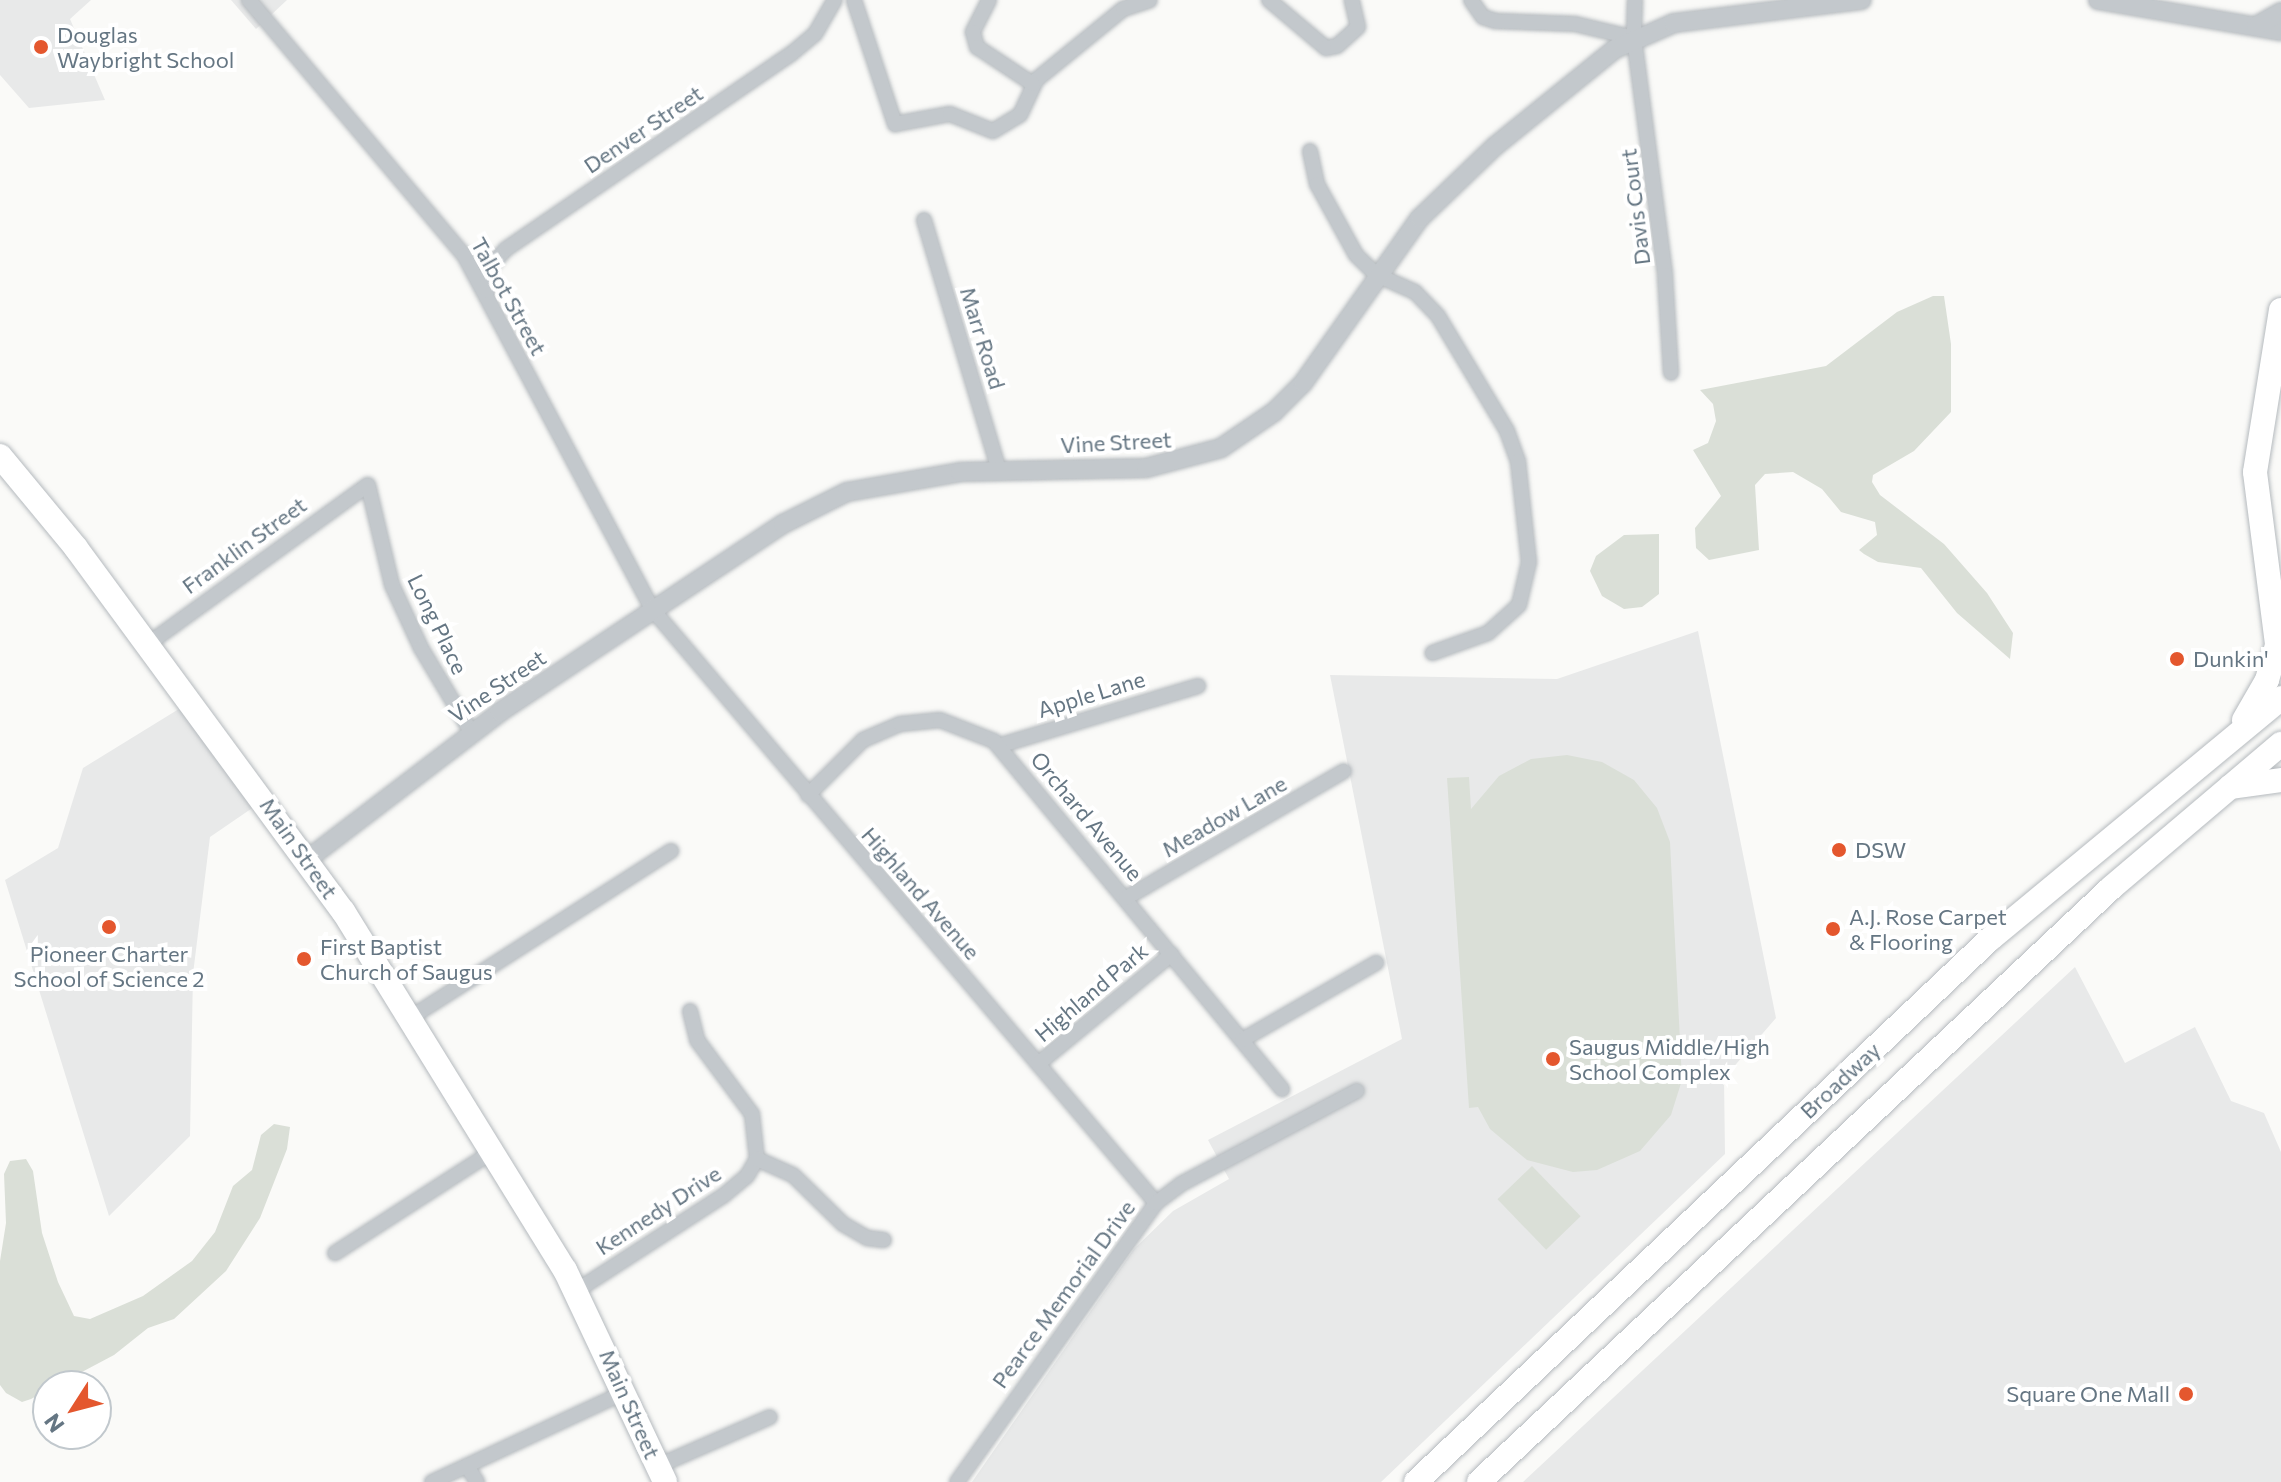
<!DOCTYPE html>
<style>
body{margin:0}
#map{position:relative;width:2281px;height:1482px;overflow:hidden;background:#fafaf8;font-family:Commissioner,sans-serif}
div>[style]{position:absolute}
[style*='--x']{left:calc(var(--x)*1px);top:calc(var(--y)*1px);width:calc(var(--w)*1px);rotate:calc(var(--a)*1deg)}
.built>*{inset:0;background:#e8e9e9}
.green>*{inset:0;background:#dadfd7;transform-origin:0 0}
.roads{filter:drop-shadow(0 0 2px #b5babe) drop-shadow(0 0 2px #b5babe)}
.minor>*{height:14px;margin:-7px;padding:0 7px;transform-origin:7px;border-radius:7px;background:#c3c8cc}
.tertiary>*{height:18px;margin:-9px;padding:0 9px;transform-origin:9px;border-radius:9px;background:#c3c8cc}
.primary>*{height:24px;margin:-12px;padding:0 12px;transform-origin:12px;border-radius:12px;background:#fff}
.trunk>*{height:24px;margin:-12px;padding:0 12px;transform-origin:12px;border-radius:12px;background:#fff}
.dots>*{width:22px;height:22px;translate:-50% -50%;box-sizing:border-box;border:4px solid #fff;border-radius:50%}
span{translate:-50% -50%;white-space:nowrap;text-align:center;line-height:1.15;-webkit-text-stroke:8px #fff;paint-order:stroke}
.poi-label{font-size:22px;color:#657683}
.left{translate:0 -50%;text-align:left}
.right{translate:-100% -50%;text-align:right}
.street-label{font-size:22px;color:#657683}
.north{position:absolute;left:32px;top:1370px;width:80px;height:80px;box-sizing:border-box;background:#fff;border:2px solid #c1c8cd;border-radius:50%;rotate:234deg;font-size:22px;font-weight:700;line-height:32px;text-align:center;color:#657683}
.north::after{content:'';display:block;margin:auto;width:28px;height:36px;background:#e4572e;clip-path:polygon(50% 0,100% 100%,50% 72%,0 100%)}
</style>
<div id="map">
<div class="built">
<i style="clip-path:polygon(0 0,91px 0,70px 19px,105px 100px,29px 108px,0 75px)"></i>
<i style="clip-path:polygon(231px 0,287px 0,256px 29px)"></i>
<i style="clip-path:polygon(1698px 631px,1776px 1018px,1724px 1078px,1725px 1154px,1381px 1482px,972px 1482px,1134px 1249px,1173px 1211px,1229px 1179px,1208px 1140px,1402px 1039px,1330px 675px,1557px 679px)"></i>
<i style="clip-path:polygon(187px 704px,258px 804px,210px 837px,193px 974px,190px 1136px,109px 1216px,5px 880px,58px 848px,83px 768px)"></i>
<i style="clip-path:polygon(2075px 967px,2125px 1063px,2195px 1027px,2231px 1101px,2264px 1113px,2281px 1152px,2281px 1482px,1523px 1482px)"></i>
</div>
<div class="green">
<i style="clip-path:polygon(1933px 296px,1944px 296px,1951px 344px,1951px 412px,1914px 451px,1873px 475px,1872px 482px,1880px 495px,1944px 544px,1987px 593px,2013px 633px,2010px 659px,1957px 613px,1921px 568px,1878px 562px,1864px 554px,1859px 550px,1877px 535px,1875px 522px,1841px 512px,1822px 489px,1793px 472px,1765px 474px,1755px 485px,1759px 550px,1709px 560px,1696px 548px,1695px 528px,1721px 496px,1693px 450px,1708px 443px,1716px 421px,1713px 404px,1700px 390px,1826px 366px,1897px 312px)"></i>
<i style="clip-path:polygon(1659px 534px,1659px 594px,1642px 607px,1624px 609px,1602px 596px,1590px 571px,1596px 556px,1624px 535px)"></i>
<i style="clip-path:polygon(1567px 755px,1602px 762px,1634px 780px,1657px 808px,1670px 842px,1682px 1080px,1671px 1115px,1640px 1151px,1597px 1170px,1573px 1172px,1527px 1160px,1490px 1129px,1478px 1107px,1469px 1108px,1447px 778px,1469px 777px,1471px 809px,1499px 776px,1531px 759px)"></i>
<i style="clip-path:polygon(274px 1124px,290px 1127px,287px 1149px,260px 1218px,226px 1271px,174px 1319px,148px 1328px,114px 1355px,31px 1399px,22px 1402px,6px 1393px,0 1385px,0 1261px,6px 1223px,4px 1174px,10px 1161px,26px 1159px,33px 1171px,42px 1233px,58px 1282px,74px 1316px,90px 1319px,143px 1296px,192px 1261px,215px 1232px,233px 1186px,252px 1170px,261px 1135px)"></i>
<i style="left:1532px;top:1166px;width:70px;height:48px;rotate:46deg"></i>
</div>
<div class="roads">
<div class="minor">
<i style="--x:249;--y:0;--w:334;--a:49.9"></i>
<i style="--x:464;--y:255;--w:402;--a:62"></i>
<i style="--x:653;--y:610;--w:778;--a:49.69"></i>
<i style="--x:854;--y:0;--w:131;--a:71.7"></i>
<i style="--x:895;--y:124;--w:56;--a:-10.3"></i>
<i style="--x:950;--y:114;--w:46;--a:21.6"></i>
<i style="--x:993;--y:131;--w:31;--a:-31"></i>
<i style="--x:1020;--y:115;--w:38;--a:-65"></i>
<i style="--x:1036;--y:80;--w:112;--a:-39.2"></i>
<i style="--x:1123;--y:9;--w:28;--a:-18"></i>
<i style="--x:989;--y:0;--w:36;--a:117"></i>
<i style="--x:973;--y:32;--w:16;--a:75"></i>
<i style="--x:977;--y:47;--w:67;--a:33.5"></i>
<i style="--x:1269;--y:0;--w:75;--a:40.1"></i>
<i style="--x:1326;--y:48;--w:11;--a:-10"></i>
<i style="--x:1337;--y:46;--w:28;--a:-42"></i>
<i style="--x:1358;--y:27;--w:28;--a:-103"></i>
<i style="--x:1471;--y:0;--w:21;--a:55"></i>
<i style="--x:1483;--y:17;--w:13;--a:18"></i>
<i style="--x:1495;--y:21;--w:80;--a:2.1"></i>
<i style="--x:1575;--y:24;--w:61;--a:13.3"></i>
<i style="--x:1635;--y:0;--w:38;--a:92"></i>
<i style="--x:1634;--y:38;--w:239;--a:82.5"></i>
<i style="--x:1665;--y:275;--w:98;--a:86.5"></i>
<i style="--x:1310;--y:151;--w:34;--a:78"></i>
<i style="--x:1317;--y:184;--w:81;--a:61.2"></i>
<i style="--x:1356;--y:255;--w:29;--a:44"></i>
<i style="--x:1377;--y:275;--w:42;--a:24.1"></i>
<i style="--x:1415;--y:292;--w:33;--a:46"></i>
<i style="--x:1438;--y:316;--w:134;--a:59"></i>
<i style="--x:1507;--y:431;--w:32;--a:70"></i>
<i style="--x:1518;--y:461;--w:102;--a:83.8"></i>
<i style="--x:1529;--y:562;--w:44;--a:103.1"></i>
<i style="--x:1519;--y:605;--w:42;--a:137.9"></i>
<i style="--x:1488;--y:633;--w:59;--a:160.3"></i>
<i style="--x:924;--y:220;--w:261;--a:73.3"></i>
<i style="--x:487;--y:291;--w:22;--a:-87"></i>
<i style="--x:488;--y:269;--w:27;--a:-48"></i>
<i style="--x:506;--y:249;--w:345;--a:-34.4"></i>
<i style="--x:791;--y:54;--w:31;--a:-40"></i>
<i style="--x:815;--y:34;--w:39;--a:-60"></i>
<i style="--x:148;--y:644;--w:271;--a:-35.9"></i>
<i style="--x:368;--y:485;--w:103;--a:76.5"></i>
<i style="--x:392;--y:585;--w:69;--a:65.3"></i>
<i style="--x:421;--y:648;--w:98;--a:59.2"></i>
<i style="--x:998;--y:746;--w:209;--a:-16.7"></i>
<i style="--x:808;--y:795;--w:78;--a:-45"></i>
<i style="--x:863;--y:740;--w:40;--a:-23.4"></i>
<i style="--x:900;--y:724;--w:40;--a:-5.7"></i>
<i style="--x:940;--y:720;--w:58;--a:21.3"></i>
<i style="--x:994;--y:741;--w:452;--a:50.4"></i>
<i style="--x:1126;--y:898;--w:252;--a:-30.2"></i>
<i style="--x:690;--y:1011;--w:30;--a:76"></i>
<i style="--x:697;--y:1040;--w:92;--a:53.4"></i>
<i style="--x:752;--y:1114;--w:45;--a:83.7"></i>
<i style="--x:410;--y:1018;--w:310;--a:-32.6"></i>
<i style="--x:1242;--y:1040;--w:155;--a:-29.9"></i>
<i style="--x:1038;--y:1064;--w:173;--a:-39.4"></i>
<i style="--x:335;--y:1253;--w:188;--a:-32.8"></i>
<i style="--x:576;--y:1291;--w:175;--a:-32.9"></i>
<i style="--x:723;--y:1196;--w:31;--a:-40"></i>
<i style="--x:747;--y:1176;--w:20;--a:-60"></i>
<i style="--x:757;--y:1159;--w:39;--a:24"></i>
<i style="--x:793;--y:1175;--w:70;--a:44.4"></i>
<i style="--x:843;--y:1224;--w:28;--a:30"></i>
<i style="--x:867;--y:1238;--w:17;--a:7"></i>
<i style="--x:467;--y:1466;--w:19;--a:58"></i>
<i style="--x:658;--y:1466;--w:122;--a:-23.6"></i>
<i style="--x:432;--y:1482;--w:213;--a:-25"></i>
<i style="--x:957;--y:1482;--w:343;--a:-54.5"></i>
<i style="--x:1156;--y:1203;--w:31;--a:-37"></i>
<i style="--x:1181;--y:1184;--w:199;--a:-27.9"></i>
</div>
<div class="tertiary">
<i style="--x:2098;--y:0;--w:186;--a:9.6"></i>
<i style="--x:2256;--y:26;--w:29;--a:-29"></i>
<i style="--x:308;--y:859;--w:242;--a:-37.4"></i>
<i style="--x:500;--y:712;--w:340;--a:-33.6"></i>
<i style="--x:783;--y:524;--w:72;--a:-26.6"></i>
<i style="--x:847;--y:492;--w:115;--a:-10"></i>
<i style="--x:960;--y:472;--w:186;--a:-1.2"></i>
<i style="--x:1146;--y:468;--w:78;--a:-14.9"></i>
<i style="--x:1221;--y:448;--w:64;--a:-34.2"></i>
<i style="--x:1274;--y:412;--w:41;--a:-45"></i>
<i style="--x:1303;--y:383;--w:202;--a:-54.7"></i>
<i style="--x:1420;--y:218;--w:103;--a:-43.8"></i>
<i style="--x:1494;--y:147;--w:156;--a:-39"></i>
<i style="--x:1615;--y:49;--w:64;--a:-23.8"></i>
<i style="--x:1674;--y:23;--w:189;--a:-7"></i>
</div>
<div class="primary">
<i style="--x:0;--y:456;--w:119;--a:50.4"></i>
<i style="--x:76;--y:548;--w:451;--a:53.7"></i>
<i style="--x:343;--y:911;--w:422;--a:58.3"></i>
<i style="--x:565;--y:1270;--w:234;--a:64.7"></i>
</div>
<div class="trunk">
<i style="--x:2244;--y:720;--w:46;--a:-60.1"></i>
<i style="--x:2267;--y:680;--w:37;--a:-74"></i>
<i style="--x:2277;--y:644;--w:173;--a:-97.3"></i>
<i style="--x:2255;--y:472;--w:164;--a:-80.9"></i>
<i style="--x:2230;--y:787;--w:51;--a:-7.8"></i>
<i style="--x:1416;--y:1482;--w:790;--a:-43.41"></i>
<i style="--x:1990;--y:939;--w:378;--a:-39.6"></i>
<i style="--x:1479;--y:1482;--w:867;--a:-43.22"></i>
<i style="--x:2111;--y:888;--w:223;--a:-40.3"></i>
</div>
</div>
<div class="dots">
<i style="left:41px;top:47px;background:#e4572e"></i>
<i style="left:2177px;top:659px;background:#e4572e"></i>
<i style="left:1839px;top:850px;background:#e4572e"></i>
<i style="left:109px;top:927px;background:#e4572e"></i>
<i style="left:1833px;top:929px;background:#e4572e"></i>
<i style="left:304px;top:959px;background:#e4572e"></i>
<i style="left:1553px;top:1059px;background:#e4572e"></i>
<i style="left:2186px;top:1394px;background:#e4572e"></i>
</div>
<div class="poi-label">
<span class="left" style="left:57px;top:47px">Douglas<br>Waybright School</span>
<span class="left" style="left:2193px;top:659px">Dunkin'</span>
<span class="left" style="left:1855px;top:850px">DSW</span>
<span class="left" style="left:1849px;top:929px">A.J. Rose Carpet<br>&amp; Flooring</span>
<span class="left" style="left:320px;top:959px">First Baptist<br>Church of Saugus</span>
<span style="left:109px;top:966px">Pioneer Charter<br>School of Science 2</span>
<span class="left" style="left:1569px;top:1059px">Saugus Middle/High<br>School Complex</span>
<span class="right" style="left:2170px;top:1394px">Square One Mall</span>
</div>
<div class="street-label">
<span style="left:643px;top:129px;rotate:-34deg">Denver Street</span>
<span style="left:1635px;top:207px;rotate:-97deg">Davis Court</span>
<span style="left:509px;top:296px;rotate:61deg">Talbot Street</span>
<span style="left:983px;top:338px;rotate:73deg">Marr Road</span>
<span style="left:1116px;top:442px;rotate:-3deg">Vine Street</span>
<span style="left:244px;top:545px;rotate:-36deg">Franklin Street</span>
<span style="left:438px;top:624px;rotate:64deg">Long Place</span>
<span style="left:497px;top:686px;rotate:-34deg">Vine Street</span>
<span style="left:1091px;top:694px;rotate:-17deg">Apple Lane</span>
<span style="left:1087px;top:816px;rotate:50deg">Orchard Avenue</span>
<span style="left:1224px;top:816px;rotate:-30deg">Meadow Lane</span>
<span style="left:299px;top:848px;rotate:55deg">Main Street</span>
<span style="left:921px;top:893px;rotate:49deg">Highland Avenue</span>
<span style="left:1091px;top:992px;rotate:-40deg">Highland Park</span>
<span style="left:1840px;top:1080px;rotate:-43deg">Broadway</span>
<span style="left:658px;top:1210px;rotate:-33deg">Kennedy Drive</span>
<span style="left:1063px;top:1294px;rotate:-54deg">Pearce Memorial Drive</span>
<span style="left:630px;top:1404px;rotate:66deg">Main Street</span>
</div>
<div class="north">N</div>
</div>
